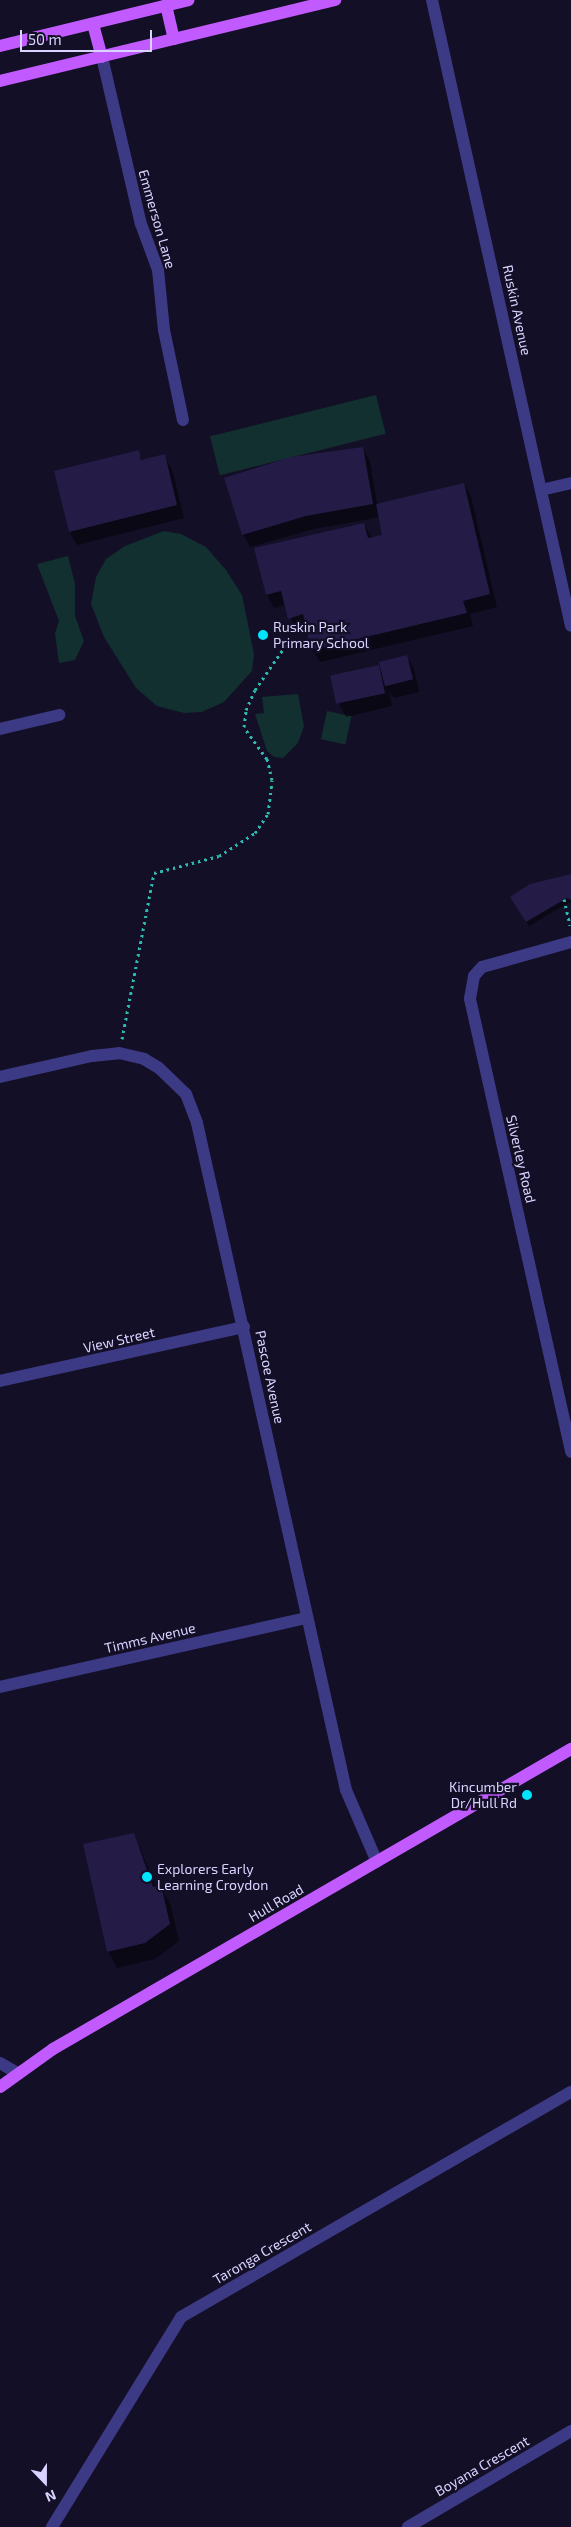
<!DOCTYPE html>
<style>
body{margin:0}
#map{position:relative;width:571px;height:2527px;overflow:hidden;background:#130f26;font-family:"Exo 2",sans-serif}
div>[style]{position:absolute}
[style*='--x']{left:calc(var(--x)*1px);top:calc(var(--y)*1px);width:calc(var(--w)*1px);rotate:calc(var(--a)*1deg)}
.green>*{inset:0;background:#12302f;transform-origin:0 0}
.shadow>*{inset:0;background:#0007}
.building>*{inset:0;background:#241b47;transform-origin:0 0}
.path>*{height:3px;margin-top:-1.5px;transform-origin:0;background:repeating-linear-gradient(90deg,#2fb8b0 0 2.5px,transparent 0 6.5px)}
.minor>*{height:12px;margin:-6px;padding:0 6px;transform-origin:6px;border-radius:6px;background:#3d3a85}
.major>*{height:12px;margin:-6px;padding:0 6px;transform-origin:6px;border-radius:6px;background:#c25bff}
.dots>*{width:14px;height:14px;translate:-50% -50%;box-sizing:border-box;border:2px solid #130f26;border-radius:50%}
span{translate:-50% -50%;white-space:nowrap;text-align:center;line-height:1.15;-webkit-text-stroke:4.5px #130f26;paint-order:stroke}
.street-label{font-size:14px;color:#d9d4ff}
.poi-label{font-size:14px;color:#d9d4ff}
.left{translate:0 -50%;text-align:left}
.right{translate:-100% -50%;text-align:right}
.north{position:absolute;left:20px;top:2457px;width:50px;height:50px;-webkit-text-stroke:4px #130f26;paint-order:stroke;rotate:158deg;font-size:14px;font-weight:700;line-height:20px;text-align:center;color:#d9d4ff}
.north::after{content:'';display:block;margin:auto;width:18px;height:22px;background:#d9d4ff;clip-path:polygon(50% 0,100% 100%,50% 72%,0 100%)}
.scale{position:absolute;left:20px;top:30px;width:132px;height:22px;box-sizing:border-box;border:2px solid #d9d4ff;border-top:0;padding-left:6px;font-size:15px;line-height:18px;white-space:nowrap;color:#d9d4ff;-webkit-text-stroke:4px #130f26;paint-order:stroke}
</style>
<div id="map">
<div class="green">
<i style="left:376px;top:395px;width:40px;height:171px;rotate:76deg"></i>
<i style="clip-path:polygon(164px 531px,181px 534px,206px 547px,226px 570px,242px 595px,254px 654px,252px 671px,224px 702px,202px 712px,184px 713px,157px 706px,136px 688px,104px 637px,91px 604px,96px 577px,106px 559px,125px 546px)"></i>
<i style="clip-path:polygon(68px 556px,75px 584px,75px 616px,84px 641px,75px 660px,59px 663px,55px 633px,59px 621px,37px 564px)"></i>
<i style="clip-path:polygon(298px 694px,304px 726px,298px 743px,283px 758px,274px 757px,267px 751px,255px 714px,264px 713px,262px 697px)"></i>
<i style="left:327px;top:711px;width:25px;height:29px;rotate:12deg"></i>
</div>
<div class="shadow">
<i style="clip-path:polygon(362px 448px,370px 461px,377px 504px,464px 484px,471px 497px,497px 607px,470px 614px,473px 626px,320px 662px,312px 649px,307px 628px,296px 631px,286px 605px,274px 608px,267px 595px,364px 524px,372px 538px,384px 536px,380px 517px,314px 529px,250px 547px,243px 534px)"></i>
<i style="clip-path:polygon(138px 452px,143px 461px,164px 456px,172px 469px,184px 518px,77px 545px,70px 532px,55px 472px)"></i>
<i style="clip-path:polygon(406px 656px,414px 669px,419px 692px,394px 698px,389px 691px,392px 706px,346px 717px,339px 704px,378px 666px,383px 674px)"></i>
<i style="clip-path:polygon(571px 875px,571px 904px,570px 902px,529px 926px,512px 897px)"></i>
<i style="clip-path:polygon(134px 1834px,156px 1887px,160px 1886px,170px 1903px,179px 1941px,155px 1959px,117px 1968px,108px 1951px)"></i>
</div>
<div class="building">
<i style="clip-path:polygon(363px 447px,373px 504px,306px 516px,242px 535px,224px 478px,291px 457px)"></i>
<i style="clip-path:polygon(139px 450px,141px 460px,165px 454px,177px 505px,69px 532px,54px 471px)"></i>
<i style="clip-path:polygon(464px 483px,490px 594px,463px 601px,467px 613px,311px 650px,303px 614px,288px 619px,281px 591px,266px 595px,254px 548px,364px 523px,368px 538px,382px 535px,376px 504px)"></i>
<i style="left:407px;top:655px;width:25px;height:29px;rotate:76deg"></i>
<i style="left:379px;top:665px;width:29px;height:50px;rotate:78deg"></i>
<i style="clip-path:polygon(571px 874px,571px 900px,567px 898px,526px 922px,510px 897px,530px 884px)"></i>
<i style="clip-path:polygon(134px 1833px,153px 1887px,161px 1885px,170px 1924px,145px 1943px,107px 1952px,83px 1844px)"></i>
</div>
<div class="path">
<i style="--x:564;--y:899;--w:27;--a:77"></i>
<i style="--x:122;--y:1039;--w:169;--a:-79.1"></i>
<i style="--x:154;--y:873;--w:67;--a:-14.7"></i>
<i style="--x:219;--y:856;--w:43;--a:-32.6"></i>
<i style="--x:255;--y:833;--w:23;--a:-56"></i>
<i style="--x:268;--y:814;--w:34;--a:-83"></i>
<i style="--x:272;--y:780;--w:22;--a:-103"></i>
<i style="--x:267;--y:759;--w:39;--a:-126"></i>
<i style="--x:244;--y:727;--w:17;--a:-83"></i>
<i style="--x:246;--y:710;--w:22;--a:-66"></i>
<i style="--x:255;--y:690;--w:58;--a:-55.5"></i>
</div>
<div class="minor">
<i style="--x:432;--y:0;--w:641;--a:77.48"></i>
<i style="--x:102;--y:57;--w:171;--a:76.9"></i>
<i style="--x:141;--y:224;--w:49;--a:69.7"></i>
<i style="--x:158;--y:270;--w:60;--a:84.3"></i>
<i style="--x:164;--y:330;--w:92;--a:78.1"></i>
<i style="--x:541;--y:490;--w:31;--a:-13"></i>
<i style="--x:0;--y:729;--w:61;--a:-13.3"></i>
<i style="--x:571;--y:942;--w:92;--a:164.3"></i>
<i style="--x:482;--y:967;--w:12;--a:132"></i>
<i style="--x:474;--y:976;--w:23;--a:100"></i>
<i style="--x:470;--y:999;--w:464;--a:77.4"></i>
<i style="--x:0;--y:1077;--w:94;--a:-12.9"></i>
<i style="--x:92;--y:1056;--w:27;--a:-6"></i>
<i style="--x:119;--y:1053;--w:26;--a:13"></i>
<i style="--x:144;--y:1059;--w:17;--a:31"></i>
<i style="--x:159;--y:1068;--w:37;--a:44"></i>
<i style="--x:186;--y:1094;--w:31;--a:69"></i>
<i style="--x:197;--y:1123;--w:683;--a:77.41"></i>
<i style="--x:346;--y:1790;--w:78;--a:66.7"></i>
<i style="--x:0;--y:1381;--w:250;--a:-12.5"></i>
<i style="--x:0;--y:1687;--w:315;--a:-12.7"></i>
<i style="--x:0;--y:2063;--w:20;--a:30"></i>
<i style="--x:52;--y:2527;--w:246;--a:-58.4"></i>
<i style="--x:181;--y:2317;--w:450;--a:-30"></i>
<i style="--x:408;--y:2527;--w:189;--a:-30.5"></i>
</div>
<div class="major">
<i style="--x:166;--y:5;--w:35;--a:77"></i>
<i style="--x:93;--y:24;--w:34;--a:75"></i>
<i style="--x:0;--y:46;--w:194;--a:-13.7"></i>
<i style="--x:0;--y:81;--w:345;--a:-13.6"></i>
<i style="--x:0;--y:2087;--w:65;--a:-35.6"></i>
<i style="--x:53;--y:2049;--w:599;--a:-30.08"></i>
</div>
<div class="dots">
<i style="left:263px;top:635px;background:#00e5ff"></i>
<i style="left:527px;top:1795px;background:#00e5ff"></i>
<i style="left:147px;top:1877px;background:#00e5ff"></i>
</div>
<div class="street-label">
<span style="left:157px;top:219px;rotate:74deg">Emmerson Lane</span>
<span style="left:517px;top:310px;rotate:78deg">Ruskin Avenue</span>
<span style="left:521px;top:1159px;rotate:77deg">Silverley Road</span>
<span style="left:119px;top:1340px;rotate:-13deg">View Street</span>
<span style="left:270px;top:1377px;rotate:78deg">Pascoe Avenue</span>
<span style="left:150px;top:1638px;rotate:-13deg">Timms Avenue</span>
<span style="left:276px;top:1903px;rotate:-30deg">Hull Road</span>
<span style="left:262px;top:2253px;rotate:-30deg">Taronga Crescent</span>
<span style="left:482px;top:2466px;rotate:-30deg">Boyana Crescent</span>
</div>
<div class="poi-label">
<span class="left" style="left:273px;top:635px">Ruskin Park<br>Primary School</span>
<span class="right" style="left:517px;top:1795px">Kincumber<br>Dr/Hull Rd</span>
<span class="left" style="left:157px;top:1877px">Explorers Early<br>Learning Croydon</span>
</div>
<div class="north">N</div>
<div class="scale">50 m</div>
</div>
